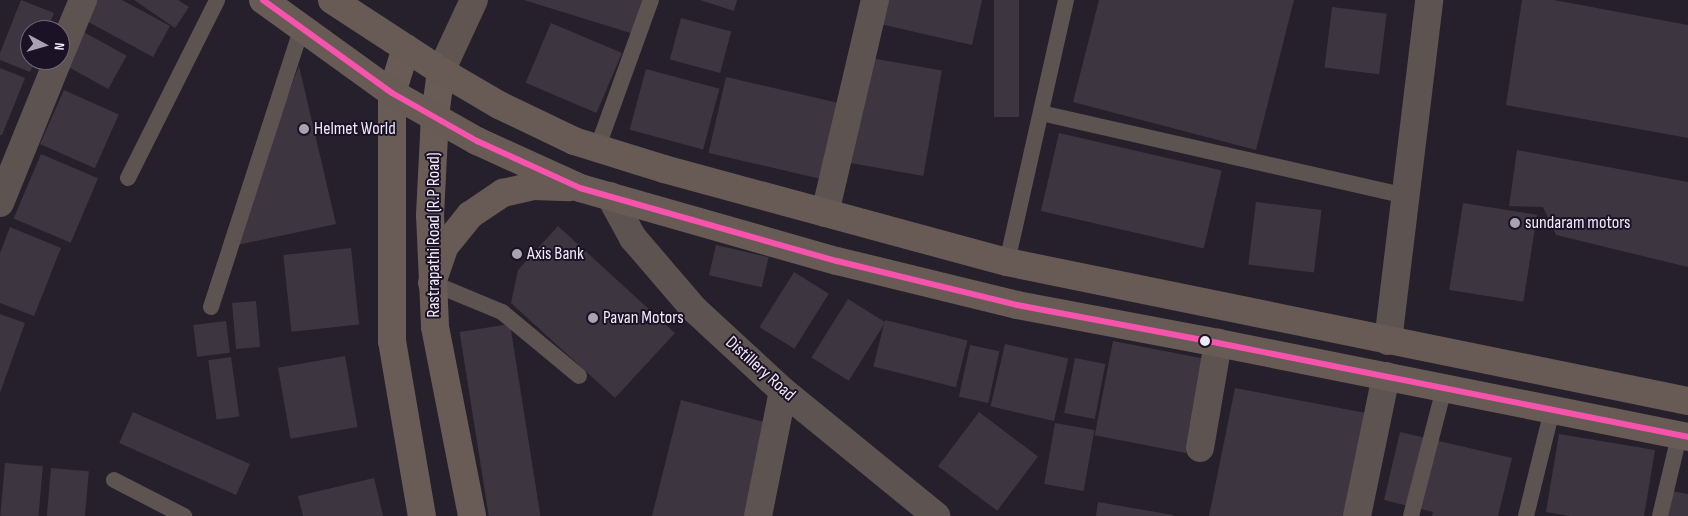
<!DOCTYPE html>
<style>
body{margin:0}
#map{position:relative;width:1688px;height:516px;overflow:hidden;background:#25202b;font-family:"Sofia Sans Condensed",sans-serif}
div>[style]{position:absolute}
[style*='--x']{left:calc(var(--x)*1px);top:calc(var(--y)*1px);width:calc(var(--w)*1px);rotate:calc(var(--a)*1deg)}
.building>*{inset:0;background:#3d3640;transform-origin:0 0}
.service>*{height:16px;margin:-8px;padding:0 8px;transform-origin:8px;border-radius:8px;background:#5d5350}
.minor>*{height:28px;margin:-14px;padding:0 14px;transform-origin:14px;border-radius:14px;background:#5d5350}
.tertiary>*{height:28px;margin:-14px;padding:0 14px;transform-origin:14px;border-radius:14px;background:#5d5350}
.secondary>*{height:28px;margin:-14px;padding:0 14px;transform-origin:14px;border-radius:14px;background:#605550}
.primary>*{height:28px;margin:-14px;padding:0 14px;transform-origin:14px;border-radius:14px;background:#695c56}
.trunk>*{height:28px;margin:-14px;padding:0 14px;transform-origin:14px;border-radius:14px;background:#685a55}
.bus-1>*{height:6px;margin:-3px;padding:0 3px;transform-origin:3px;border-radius:3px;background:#f653ac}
.dots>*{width:14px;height:14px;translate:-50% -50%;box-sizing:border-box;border:2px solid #1b1226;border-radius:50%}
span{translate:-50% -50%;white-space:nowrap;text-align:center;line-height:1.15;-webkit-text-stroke:4px #1b1226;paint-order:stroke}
.poi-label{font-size:18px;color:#efe9f8}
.left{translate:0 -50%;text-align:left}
.street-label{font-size:18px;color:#efe9f8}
.north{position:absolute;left:20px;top:20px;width:50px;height:50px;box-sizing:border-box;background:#1b1226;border:1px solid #70687a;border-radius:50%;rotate:96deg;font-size:14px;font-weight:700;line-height:20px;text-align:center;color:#efe9f8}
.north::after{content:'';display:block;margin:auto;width:18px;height:22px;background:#a8a3b0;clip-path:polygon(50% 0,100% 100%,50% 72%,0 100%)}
</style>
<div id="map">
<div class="building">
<i style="clip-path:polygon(21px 0,54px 13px,47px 30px,30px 30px,30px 60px,35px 60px,30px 72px,0 60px,0 53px)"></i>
<i style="clip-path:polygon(90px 0,122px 0,170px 26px,153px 57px,81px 18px)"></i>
<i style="clip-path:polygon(134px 0,178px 0,189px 7px,175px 28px)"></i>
<i style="clip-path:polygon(524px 0,648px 0,637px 35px)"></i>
<i style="clip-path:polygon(700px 0,737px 0,734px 11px)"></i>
<i style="clip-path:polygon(886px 0,982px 0,972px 45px,880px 24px)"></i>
<i style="left:994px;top:0;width:25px;height:117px"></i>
<i style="clip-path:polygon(1099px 0,1294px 0,1256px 150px,1073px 102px)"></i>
<i style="clip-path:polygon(1522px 0,1554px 0,1688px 25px,1688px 138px,1506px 105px)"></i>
<i style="left:1332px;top:7px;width:55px;height:61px;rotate:7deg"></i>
<i style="left:681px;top:18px;width:52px;height:43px;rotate:15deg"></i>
<i style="left:551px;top:23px;width:77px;height:65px;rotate:23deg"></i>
<i style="left:82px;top:31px;width:51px;height:38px;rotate:29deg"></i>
<i style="left:865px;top:57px;width:78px;height:107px;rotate:10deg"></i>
<i style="clip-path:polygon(299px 66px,336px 224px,237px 245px,270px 142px)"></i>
<i style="clip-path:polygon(0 68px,25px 78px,2px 135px,0 135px)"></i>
<i style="left:646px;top:69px;width:76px;height:63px;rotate:15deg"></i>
<i style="left:726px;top:77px;width:121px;height:78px;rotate:13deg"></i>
<i style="left:64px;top:90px;width:60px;height:59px;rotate:24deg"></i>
<i style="left:1059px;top:133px;width:167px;height:80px;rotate:13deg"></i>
<i style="clip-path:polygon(1517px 150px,1688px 182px,1688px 267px,1556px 235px,1543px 207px,1509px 206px)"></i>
<i style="left:41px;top:154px;width:62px;height:70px;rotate:23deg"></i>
<i style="left:1256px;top:202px;width:66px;height:63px;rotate:7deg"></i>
<i style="left:1463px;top:203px;width:75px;height:88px;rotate:9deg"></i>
<i style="clip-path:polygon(558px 226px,675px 333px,615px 398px,511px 303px,518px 270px)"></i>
<i style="clip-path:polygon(10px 227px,61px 248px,34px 316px,0 303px,0 253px)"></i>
<i style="left:716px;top:245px;width:54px;height:31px;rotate:13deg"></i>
<i style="left:351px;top:248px;width:77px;height:68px;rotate:84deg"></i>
<i style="left:794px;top:272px;width:41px;height:65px;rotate:32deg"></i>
<i style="left:848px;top:299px;width:44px;height:69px;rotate:32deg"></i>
<i style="left:256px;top:301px;width:46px;height:24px;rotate:85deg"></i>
<i style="clip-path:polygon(0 314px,25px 323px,0 393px)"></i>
<i style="left:885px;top:320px;width:85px;height:48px;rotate:14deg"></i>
<i style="left:226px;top:321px;width:32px;height:33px;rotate:83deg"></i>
<i style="left:510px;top:324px;width:194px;height:51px;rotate:81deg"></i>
<i style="left:1113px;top:341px;width:93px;height:96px;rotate:11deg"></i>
<i style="left:1005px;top:344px;width:65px;height:64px;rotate:13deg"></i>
<i style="left:970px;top:345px;width:30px;height:53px;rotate:12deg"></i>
<i style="left:345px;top:356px;width:72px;height:68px;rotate:80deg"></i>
<i style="left:231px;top:357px;width:60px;height:23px;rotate:82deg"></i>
<i style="left:1075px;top:358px;width:31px;height:56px;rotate:11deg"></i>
<i style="clip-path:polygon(1235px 388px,1371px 414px,1351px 516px,1209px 516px)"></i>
<i style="clip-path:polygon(681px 400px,768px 423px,744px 516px,652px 516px)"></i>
<i style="left:133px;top:412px;width:128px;height:34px;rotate:24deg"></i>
<i style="left:979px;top:412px;width:74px;height:68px;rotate:37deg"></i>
<i style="left:1055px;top:423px;width:40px;height:62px;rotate:10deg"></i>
<i style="clip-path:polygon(1400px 432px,1512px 458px,1498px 516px,1432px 516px,1433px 512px,1384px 500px)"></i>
<i style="clip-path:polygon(1559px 434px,1655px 450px,1644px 516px,1570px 516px,1546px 512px)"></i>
<i style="left:5px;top:463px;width:38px;height:53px;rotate:5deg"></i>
<i style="left:51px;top:468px;width:38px;height:48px;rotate:5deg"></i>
<i style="clip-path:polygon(374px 478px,383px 516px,303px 516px,298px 496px)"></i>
<i style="clip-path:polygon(1671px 491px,1688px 494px,1688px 516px,1665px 516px)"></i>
<i style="clip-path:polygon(1098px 502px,1173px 515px,1173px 516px,1096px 516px)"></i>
</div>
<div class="service">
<i style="--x:1041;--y:113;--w:374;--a:12.8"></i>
<i style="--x:597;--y:149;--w:158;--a:-70.1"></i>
<i style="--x:128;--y:178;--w:199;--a:-63.4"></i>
<i style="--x:1007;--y:262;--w:269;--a:-77.3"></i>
<i style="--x:432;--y:283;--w:76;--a:22.5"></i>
<i style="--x:502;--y:312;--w:100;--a:39.7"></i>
<i style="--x:211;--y:307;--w:294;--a:-72"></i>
<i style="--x:114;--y:480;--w:79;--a:27.2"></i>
<i style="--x:1411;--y:516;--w:132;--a:-75.5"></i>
<i style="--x:1526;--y:516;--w:109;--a:-76.2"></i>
<i style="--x:1660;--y:516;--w:82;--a:-76.6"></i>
</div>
<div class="minor">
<i style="--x:60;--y:55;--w:60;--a:-67.3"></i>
<i style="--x:0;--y:203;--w:154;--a:-67.9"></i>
<i style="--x:825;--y:213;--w:219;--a:-76.8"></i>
<i style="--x:1388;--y:341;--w:343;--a:-83.1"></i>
<i style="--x:1200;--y:448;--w:107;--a:-80.3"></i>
<i style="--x:758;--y:516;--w:127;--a:-78.7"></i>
<i style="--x:1357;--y:516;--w:143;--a:-78.3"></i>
</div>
<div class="tertiary">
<i style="--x:610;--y:196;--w:48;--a:61.3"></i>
<i style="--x:633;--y:238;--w:94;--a:49.3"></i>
<i style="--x:694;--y:309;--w:121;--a:42.7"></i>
<i style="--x:783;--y:391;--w:198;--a:39.2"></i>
</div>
<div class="secondary">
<i style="--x:441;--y:71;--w:78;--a:-65.1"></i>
</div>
<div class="primary">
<i style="--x:406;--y:48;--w:47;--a:107.3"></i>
<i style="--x:392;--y:93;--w:248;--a:90"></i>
<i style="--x:392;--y:341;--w:178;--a:80.3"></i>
<i style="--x:441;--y:71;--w:45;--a:97.6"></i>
<i style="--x:435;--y:116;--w:99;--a:92.9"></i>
<i style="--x:430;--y:215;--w:112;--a:87.4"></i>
<i style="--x:435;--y:327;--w:193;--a:78.9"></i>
</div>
<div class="trunk">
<i style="--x:263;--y:0;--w:159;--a:35.8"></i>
<i style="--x:392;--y:93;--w:98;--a:29.5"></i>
<i style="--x:477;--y:141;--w:113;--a:24.5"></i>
<i style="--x:580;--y:188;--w:267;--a:15.9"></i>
<i style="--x:837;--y:261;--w:185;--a:13.7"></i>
<i style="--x:1017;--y:305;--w:205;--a:10.7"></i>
<i style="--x:1218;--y:343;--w:479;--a:11.3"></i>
<i style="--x:332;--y:0;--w:130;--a:33.1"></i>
<i style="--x:441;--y:71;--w:67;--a:30.4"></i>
<i style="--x:499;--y:105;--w:83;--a:25.6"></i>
<i style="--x:574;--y:141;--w:94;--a:17.3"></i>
<i style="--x:664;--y:169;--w:355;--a:15.2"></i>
<i style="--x:1007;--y:262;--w:695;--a:11.54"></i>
<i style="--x:432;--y:283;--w:39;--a:-71"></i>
<i style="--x:445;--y:246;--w:40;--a:-51"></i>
<i style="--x:470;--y:215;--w:40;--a:-34"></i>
<i style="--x:503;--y:193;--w:32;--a:-13"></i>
<i style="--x:534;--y:186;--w:35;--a:2"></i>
</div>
<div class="bus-1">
<i style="--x:263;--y:0;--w:159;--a:35.8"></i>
<i style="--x:392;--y:93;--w:98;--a:29.5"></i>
<i style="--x:477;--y:141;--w:113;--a:24.5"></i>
<i style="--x:580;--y:188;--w:267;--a:15.9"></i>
<i style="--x:837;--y:261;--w:185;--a:13.7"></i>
<i style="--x:1017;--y:305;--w:205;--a:10.7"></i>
<i style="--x:1218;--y:343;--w:479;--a:11.3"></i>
</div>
<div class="dots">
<i style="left:304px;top:129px;background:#a8a3b0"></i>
<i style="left:1515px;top:223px;background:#a8a3b0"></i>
<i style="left:517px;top:254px;background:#a8a3b0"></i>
<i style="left:593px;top:318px;background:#a8a3b0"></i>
<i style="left:1205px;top:341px;background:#efe9f8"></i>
</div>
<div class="poi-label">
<span class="left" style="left:314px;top:129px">Helmet World</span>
<span class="left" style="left:1525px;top:223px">sundaram motors</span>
<span class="left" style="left:527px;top:254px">Axis Bank</span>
<span class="left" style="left:603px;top:318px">Pavan Motors</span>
</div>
<div class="street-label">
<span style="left:434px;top:235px;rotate:-90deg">Rastrapathi Road (R.P Road)</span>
<span style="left:760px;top:369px;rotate:42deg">Distillery Road</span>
</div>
<div class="north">N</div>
</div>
